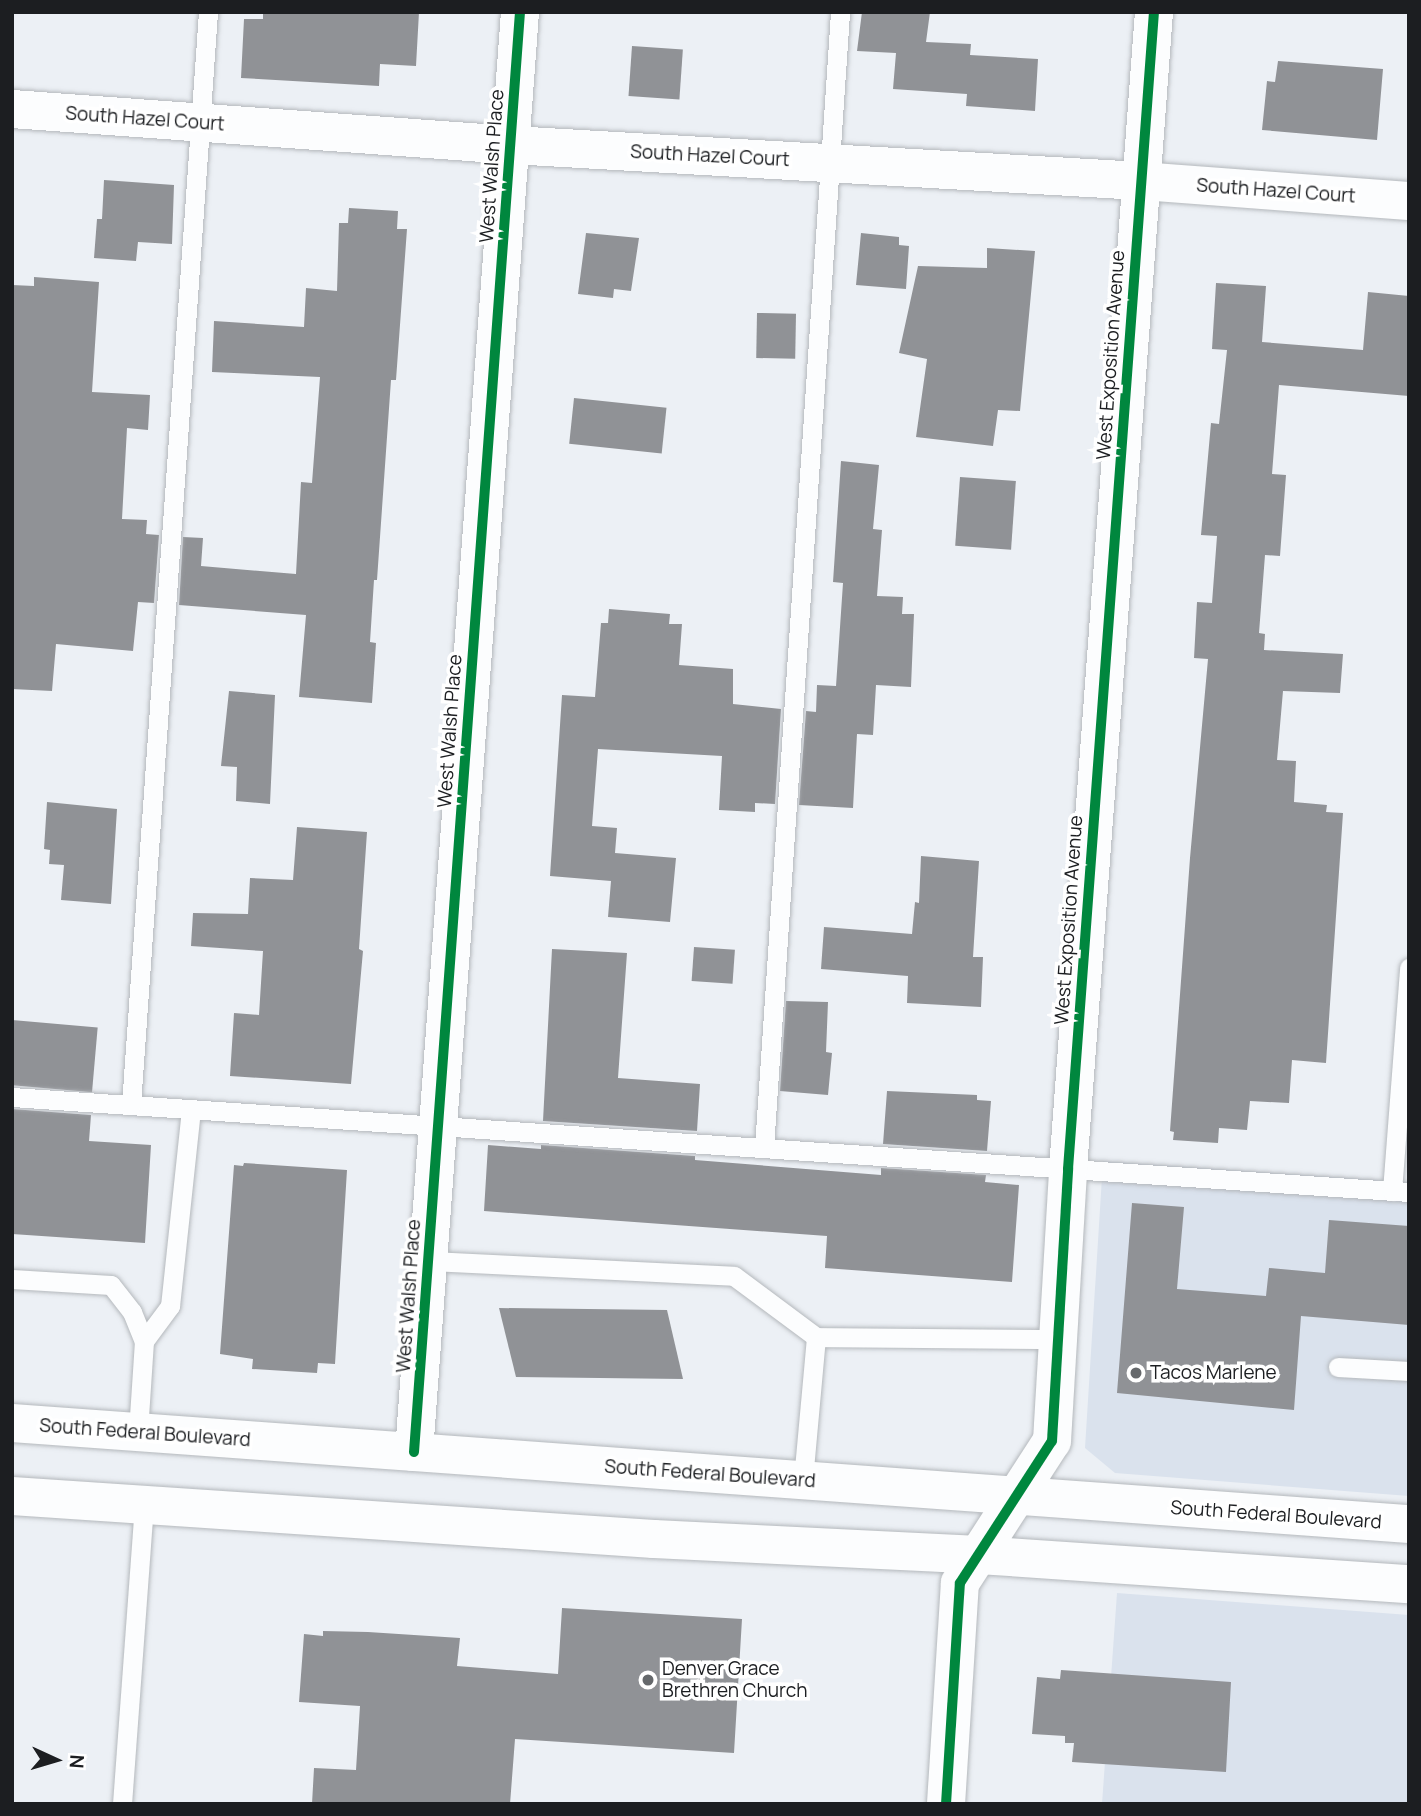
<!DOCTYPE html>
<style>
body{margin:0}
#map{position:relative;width:1421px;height:1816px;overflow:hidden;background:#ecf0f5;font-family:Manrope,sans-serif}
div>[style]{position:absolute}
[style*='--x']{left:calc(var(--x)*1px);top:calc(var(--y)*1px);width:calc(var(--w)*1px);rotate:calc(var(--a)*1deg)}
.built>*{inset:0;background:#dae2ed}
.building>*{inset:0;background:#909296;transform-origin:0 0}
.roads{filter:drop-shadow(0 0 2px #b4b8bc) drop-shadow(0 0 2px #b4b8bc)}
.lane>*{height:19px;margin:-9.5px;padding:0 9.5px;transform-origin:9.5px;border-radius:9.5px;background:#fcfdfe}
.street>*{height:38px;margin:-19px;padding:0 19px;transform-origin:19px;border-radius:19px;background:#fcfdfe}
.secondary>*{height:38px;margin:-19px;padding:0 19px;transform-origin:19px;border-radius:19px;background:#fcfdfe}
.primary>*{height:38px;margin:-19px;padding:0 19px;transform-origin:19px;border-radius:19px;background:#fcfdfe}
.cycleway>*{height:10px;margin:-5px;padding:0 5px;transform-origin:5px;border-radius:5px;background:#00873e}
.dots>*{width:19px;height:19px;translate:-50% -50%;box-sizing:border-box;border:4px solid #fff;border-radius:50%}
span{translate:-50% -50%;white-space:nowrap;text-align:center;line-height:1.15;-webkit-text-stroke:7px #fff;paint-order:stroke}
.street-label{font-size:19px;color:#1c1e21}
.poi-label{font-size:19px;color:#1c1e21}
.left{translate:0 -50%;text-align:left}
.frame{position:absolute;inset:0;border:14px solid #1c1e21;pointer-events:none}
.north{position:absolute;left:21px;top:1725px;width:70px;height:70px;-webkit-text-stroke:5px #fff;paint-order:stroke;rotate:94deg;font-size:19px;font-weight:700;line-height:28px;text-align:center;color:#1c1e21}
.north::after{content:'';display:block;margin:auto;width:24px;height:32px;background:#1c1e21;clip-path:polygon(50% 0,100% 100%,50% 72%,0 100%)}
</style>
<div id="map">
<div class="built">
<i style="clip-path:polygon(1103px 1161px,1409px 1182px,1409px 1496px,1115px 1473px,1085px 1448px)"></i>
<i style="clip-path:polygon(1117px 1593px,1409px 1615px,1409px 1804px,1102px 1804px)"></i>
</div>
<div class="building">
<i style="clip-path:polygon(263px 12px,419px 12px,416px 66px,380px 64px,379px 86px,241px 78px,244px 19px,263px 19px)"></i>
<i style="clip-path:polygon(862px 12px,930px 12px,926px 42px,971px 44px,970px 55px,1038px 59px,1035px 111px,966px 106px,967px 94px,893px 89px,896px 53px,857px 51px)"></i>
<i style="left:632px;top:46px;width:51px;height:50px;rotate:4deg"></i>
<i style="clip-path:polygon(1278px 61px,1383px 69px,1377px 140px,1262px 130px,1267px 81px,1275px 82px)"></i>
<i style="clip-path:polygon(104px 180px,174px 185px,172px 244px,138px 242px,136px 261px,94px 258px,97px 219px,102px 219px)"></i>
<i style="clip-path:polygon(349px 208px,398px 211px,397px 229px,407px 229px,396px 380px,391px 380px,377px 580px,374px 580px,370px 642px,376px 643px,372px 703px,299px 697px,306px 615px,179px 605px,183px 537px,203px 538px,201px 566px,296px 574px,301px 482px,312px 483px,320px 377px,212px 372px,214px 321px,304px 327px,306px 288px,337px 291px,339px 223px,348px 223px)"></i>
<i style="clip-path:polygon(586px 233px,639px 238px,631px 291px,614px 289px,613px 298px,578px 294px)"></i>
<i style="clip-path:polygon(861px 233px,899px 237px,899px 245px,909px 246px,906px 289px,856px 285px)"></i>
<i style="clip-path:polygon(987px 248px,1035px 251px,1020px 411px,998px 410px,993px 446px,916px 437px,927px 359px,899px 353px,918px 266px,987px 268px)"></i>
<i style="clip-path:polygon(34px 277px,99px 282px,92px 392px,150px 395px,148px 430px,127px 428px,122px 519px,147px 520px,146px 534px,159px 535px,154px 603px,138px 602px,133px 651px,56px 644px,52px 691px,12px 689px,12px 285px,34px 286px)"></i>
<i style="clip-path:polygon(1216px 283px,1266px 286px,1262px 342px,1363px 350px,1368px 292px,1409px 296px,1409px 396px,1279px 385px,1272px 474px,1286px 475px,1280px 556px,1265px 555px,1259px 633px,1265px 634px,1264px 650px,1343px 654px,1340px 693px,1283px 691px,1277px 760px,1296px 761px,1294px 802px,1327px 805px,1326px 812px,1343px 813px,1326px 1063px,1292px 1060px,1289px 1103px,1250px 1101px,1247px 1130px,1219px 1128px,1218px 1143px,1173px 1140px,1174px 1132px,1170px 1131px,1190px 858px,1208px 659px,1194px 658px,1197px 602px,1212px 603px,1217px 536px,1201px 535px,1211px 423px,1219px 424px,1227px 350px,1212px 349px)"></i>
<i style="left:757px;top:313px;width:39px;height:45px;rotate:1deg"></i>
<i style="left:574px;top:398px;width:93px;height:46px;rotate:6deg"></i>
<i style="clip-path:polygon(841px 461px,879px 465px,873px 529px,882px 530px,877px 596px,903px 597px,902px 614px,914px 614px,911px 687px,876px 685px,873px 735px,857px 734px,853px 808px,799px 805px,806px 711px,816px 712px,817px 685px,836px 686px,843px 583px,833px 582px)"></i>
<i style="left:960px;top:477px;width:56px;height:69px;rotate:4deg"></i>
<i style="clip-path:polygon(609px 609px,670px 614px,669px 624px,682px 624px,679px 665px,733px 669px,733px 704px,781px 709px,775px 804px,755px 803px,755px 812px,719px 810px,722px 756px,598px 749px,592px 826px,617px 828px,615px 853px,676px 858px,670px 922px,608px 917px,611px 881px,550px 876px,562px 695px,595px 697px,601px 623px,608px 623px)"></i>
<i style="clip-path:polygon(229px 691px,275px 695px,270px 804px,236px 801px,237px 767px,221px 766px)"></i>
<i style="clip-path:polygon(47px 802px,117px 809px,111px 904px,61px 900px,64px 865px,49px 864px,50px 850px,44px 849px)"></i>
<i style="clip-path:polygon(297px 827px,367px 832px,359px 949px,363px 951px,351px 1084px,230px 1076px,234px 1013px,259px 1015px,263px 951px,191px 946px,193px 913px,248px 914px,250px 878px,293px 880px)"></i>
<i style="clip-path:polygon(921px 856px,979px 861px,973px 957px,983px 957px,981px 1007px,907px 1003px,908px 976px,821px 969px,824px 927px,912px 934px,915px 902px,919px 903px)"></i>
<i style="left:694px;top:947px;width:41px;height:34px;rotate:4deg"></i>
<i style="clip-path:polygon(552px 949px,627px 953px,618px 1078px,700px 1084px,697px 1131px,543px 1121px)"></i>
<i style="clip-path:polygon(786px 1001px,828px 1002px,826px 1052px,832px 1053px,828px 1095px,780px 1091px)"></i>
<i style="left:12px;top:1020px;width:86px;height:65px;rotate:5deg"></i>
<i style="clip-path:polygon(887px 1091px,977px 1095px,977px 1100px,991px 1101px,987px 1151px,883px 1144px)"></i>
<i style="clip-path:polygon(12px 1109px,91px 1115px,89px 1141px,151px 1145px,145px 1243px,12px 1234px)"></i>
<i style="clip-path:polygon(488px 1145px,541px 1149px,541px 1145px,695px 1156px,695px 1160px,881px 1175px,881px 1168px,986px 1175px,985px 1182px,1019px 1185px,1012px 1282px,825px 1268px,827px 1236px,484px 1211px)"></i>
<i style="clip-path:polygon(244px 1163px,347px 1170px,335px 1364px,318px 1363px,317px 1373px,252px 1369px,253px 1359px,220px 1354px,234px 1165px,243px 1166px)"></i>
<i style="clip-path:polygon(1132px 1203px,1184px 1207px,1177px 1289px,1266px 1296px,1269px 1268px,1325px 1273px,1329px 1220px,1409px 1226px,1409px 1325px,1301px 1316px,1294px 1410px,1117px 1393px)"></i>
<i style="clip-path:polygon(499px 1308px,667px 1310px,683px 1379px,516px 1377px)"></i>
<i style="clip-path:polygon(562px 1608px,742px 1619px,734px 1753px,515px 1739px,510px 1804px,312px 1804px,314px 1768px,356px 1770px,360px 1706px,299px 1702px,304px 1634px,323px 1636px,323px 1631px,368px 1632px,460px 1638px,457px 1666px,558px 1674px)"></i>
<i style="clip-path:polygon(1061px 1670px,1231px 1682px,1226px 1772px,1072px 1762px,1074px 1743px,1065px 1743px,1065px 1736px,1032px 1734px,1037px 1677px,1060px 1679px)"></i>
</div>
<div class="roads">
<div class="lane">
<i style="--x:12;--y:1097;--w:1400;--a:3.89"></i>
<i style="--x:131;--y:1105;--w:1096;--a:-85.97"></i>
<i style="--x:764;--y:1148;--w:1139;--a:-86.17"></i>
<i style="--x:1392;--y:1191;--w:224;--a:-85.6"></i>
<i style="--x:430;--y:1261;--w:304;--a:2.8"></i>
<i style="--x:734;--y:1276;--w:102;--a:36.6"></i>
<i style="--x:816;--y:1337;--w:145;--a:95.2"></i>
<i style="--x:12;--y:1279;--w:99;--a:3.5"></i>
<i style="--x:111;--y:1285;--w:34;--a:52"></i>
<i style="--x:132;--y:1312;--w:31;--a:68"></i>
<i style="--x:144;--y:1341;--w:91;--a:93.8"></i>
<i style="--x:816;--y:1337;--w:242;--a:0.5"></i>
<i style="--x:144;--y:1341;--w:44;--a:-53.4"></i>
<i style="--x:170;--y:1306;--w:197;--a:-83.9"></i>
<i style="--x:1338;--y:1367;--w:71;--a:3.2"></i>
<i style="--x:122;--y:1804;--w:300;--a:-85.8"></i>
</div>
<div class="street">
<i style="--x:12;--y:109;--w:500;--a:4.13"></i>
<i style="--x:511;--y:145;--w:632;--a:3.27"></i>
<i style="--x:1142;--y:181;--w:268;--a:4.3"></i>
<i style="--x:414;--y:1452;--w:1444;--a:-85.79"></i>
</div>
<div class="secondary">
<i style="--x:946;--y:1804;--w:221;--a:-86.4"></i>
<i style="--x:960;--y:1583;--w:169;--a:-57.1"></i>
<i style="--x:1052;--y:1441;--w:272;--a:-86.6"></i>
<i style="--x:1068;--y:1169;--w:1160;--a:-85.75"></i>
</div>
<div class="primary">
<i style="--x:12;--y:1423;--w:1401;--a:4.14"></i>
<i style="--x:12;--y:1496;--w:643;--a:3.83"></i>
<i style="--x:654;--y:1539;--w:325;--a:2.8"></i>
<i style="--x:979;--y:1555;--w:431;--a:3.9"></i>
</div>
</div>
<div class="cycleway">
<i style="--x:414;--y:1452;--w:1444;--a:-85.79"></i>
<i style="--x:946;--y:1804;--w:221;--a:-86.4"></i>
<i style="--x:960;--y:1583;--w:169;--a:-57.1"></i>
<i style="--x:1052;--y:1441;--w:272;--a:-86.6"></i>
<i style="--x:1068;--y:1169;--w:1160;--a:-85.75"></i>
</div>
<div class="dots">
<i style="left:1136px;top:1373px;background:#65686b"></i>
<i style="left:648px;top:1680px;background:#65686b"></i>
</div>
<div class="street-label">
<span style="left:145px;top:119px;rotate:4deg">South Hazel Court</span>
<span style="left:710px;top:156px;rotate:3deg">South Hazel Court</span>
<span style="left:492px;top:166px;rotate:-86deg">West Walsh Place</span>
<span style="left:1276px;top:191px;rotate:4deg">South Hazel Court</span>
<span style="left:1111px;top:355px;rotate:-86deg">West Exposition Avenue</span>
<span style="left:450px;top:731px;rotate:-86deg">West Walsh Place</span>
<span style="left:1069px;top:920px;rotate:-86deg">West Exposition Avenue</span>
<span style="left:409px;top:1296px;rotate:-86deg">West Walsh Place</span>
<span style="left:145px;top:1433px;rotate:4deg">South Federal Boulevard</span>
<span style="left:710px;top:1474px;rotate:4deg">South Federal Boulevard</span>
<span style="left:1276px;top:1515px;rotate:4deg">South Federal Boulevard</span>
</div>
<div class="poi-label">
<span class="left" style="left:1150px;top:1373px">Tacos Marlene</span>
<span class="left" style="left:662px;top:1680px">Denver Grace<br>Brethren Church</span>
</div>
<div class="frame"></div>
<div class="north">N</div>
</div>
